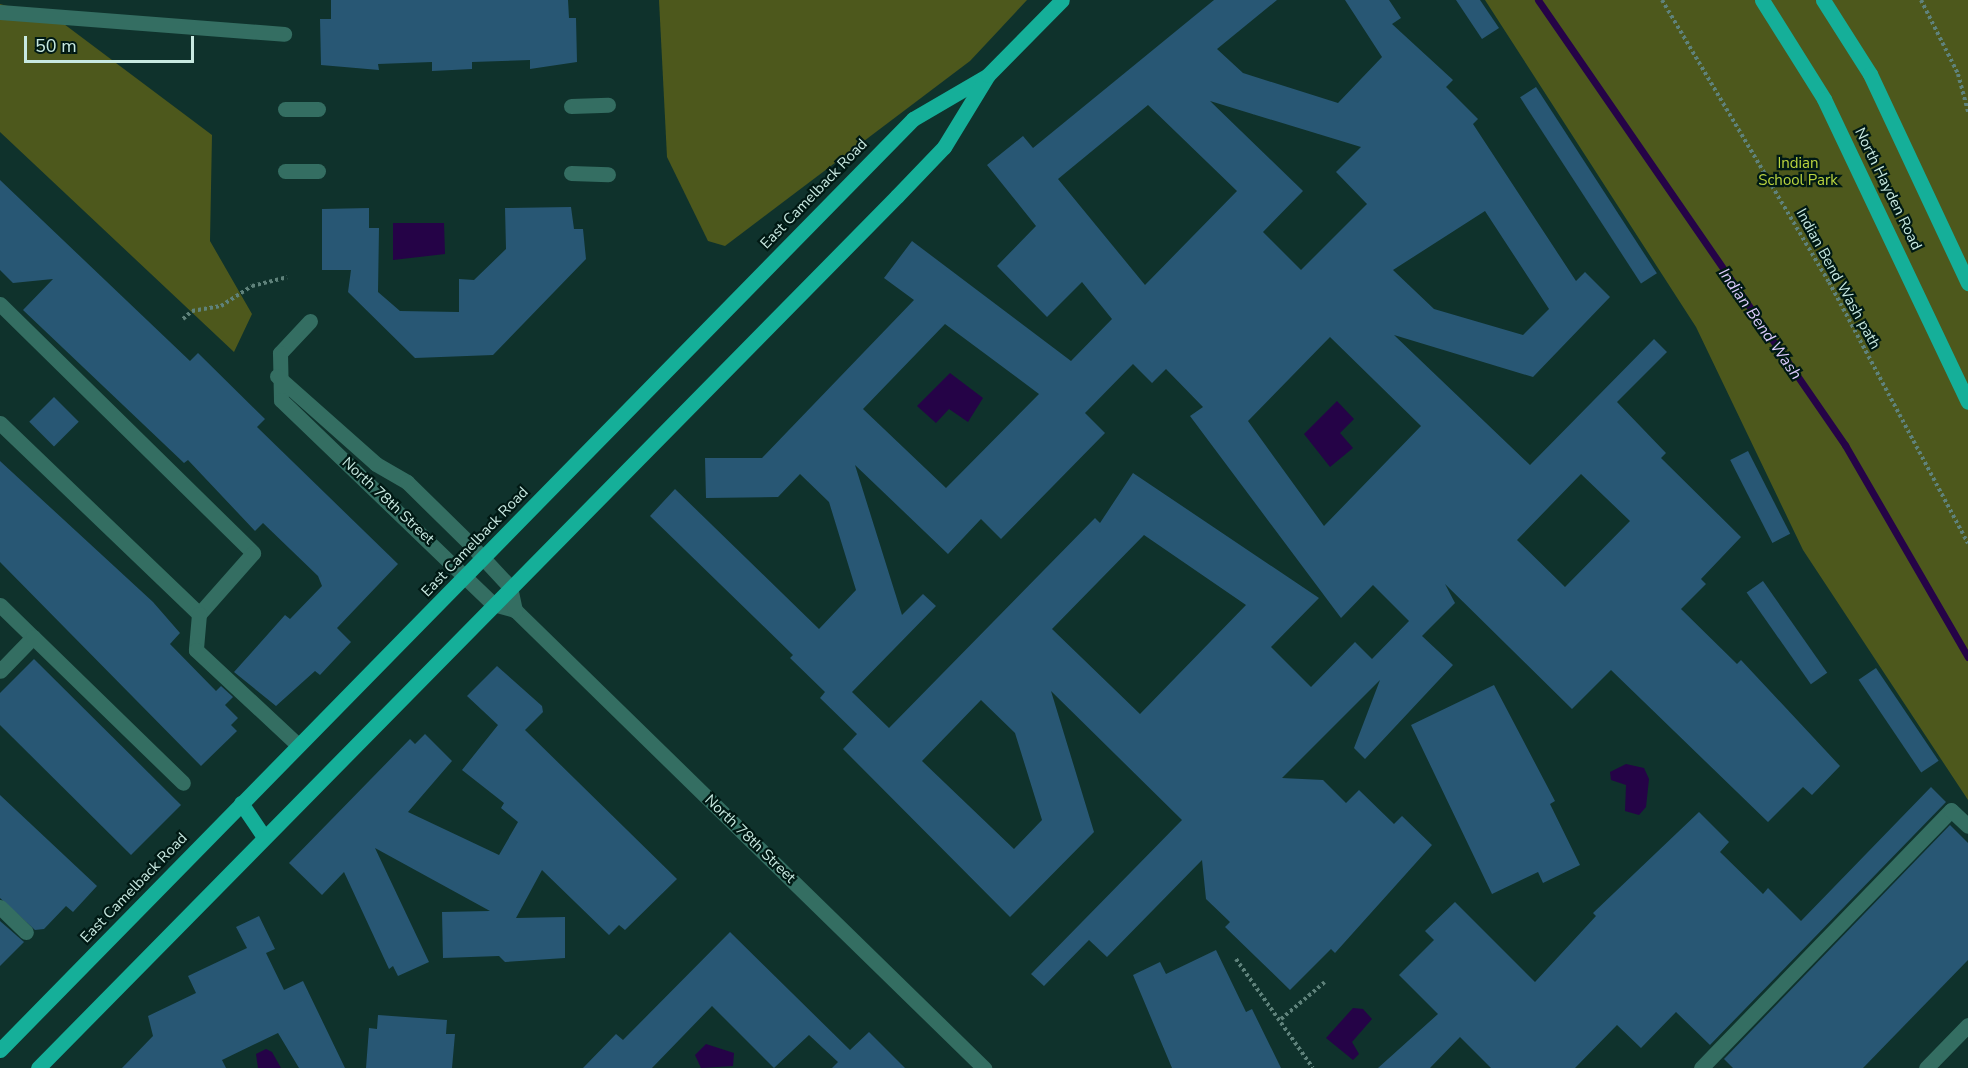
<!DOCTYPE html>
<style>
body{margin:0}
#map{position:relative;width:1968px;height:1068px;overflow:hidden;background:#0f322c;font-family:"Nunito Sans",sans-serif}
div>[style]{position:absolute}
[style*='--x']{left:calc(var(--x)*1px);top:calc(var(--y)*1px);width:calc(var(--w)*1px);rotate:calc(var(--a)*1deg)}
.green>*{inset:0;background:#4d581c}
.water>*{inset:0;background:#250347}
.stream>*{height:7px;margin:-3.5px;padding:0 3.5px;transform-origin:3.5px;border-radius:3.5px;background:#250347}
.building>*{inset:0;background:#285774;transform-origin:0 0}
.path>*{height:4px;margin-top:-2px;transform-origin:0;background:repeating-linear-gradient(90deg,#5f827b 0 3px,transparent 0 6px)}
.minor>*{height:15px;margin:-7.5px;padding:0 7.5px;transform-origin:7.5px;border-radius:7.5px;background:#346e62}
.major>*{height:15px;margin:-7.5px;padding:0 7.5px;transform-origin:7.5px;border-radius:7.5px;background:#15af99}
span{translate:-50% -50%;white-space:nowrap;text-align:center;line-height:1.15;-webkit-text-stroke:4.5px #001914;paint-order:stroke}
.park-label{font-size:15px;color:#bad53f}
.street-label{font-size:15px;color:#c8e9e1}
.water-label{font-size:16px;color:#dbccfd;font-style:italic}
.scale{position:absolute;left:24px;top:36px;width:170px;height:27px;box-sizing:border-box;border:3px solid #c8e9e1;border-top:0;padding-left:8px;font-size:18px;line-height:21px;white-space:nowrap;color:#c8e9e1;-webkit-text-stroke:4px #001914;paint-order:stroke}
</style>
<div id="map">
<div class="green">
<i style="clip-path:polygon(659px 0,1027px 0,970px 61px,725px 246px,708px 241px,667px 157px)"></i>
<i style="clip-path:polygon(1485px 0,1968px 0,1968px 800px,1803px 550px,1696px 327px)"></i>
<i style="clip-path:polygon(0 4px,60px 21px,212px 135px,210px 241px,252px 314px,234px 352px,0 132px)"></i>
</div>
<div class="water">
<i style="clip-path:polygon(393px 223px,444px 223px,445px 254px,393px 260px)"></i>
<i style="clip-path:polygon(950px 373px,983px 398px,968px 422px,949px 409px,936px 423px,917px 406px)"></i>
<i style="clip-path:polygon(1337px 401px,1354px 419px,1340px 433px,1353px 448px,1330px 467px,1304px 434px)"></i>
<i style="clip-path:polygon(1626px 764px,1644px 768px,1649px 779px,1646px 807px,1639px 815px,1625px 811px,1626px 785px,1611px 780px,1610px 772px)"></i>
<i style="clip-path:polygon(1353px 1008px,1363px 1009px,1372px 1019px,1352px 1042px,1359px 1054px,1353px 1060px,1326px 1038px)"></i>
<i style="clip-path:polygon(706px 1044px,734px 1053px,733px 1066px,701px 1068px,695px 1055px)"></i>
<i style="clip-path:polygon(266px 1049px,272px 1052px,281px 1068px,258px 1068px,256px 1054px)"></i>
</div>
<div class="stream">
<i style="--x:1538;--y:0;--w:541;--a:55.4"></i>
<i style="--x:1845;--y:445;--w:245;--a:59.9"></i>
</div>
<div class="building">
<i style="clip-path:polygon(331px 0,568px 0,569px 18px,576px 18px,577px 62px,530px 69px,530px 60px,472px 62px,472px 69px,432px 71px,432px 62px,378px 64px,379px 70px,321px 65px,320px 19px,331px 19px)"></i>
<i style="clip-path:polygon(evenodd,1214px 0,1277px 0,1217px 49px,1243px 73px,1338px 103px,1382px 57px,1345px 0,1389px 0,1401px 18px,1392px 24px,1453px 80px,1446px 87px,1478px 119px,1473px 124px,1576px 281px,1585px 272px,1610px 297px,1533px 377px,1394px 335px,1530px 465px,1654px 339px,1667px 352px,1617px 402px,1666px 453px,1661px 458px,1741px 537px,1701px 579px,1706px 584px,1681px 609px,1737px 664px,1741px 660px,1840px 766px,1812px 795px,1803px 787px,1768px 822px,1611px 670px,1572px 709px,1445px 584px,1455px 603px,1422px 636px,1453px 665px,1365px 759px,1354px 748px,1380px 680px,1282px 778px,1323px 780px,1346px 803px,1359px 790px,1394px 824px,1402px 816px,1432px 845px,1335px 953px,1331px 949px,1290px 990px,1225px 927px,1230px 922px,1206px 899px,1202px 860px,1107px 957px,1089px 940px,1044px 986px,1031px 974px,1182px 820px,1051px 691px,1094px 832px,1010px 917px,843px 749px,857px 734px,820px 698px,825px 692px,790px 658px,793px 655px,650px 516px,675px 489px,819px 629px,856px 590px,829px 502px,800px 474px,778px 497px,706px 498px,705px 458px,762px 458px,914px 300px,884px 278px,912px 241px,1071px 361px,1112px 319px,1082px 282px,1047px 317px,997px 266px,1036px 226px,987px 165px,1023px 136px,1033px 148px,1214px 0,1210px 101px,1361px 147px,1336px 172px,1367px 204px,1301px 270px,1263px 232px,1303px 191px,1210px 101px,1214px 0,1148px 105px,1237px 191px,1145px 285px,1058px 179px,1148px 105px,1214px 0,1485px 211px,1549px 309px,1523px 335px,1434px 309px,1393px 270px,1485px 211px,1214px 0,945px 324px,1039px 394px,946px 488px,863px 409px,945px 324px,1214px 0,1330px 337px,1421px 426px,1324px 526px,1248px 421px,1330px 337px,1214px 0,1133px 364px,1152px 383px,1166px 369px,1203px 407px,1190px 416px,1341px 618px,1373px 585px,1409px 621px,1372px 659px,1355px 642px,1311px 687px,1271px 647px,1319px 598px,1133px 473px,1100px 523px,1095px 518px,889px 728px,852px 692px,936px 606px,923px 594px,902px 615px,855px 465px,948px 554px,981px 519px,1001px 539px,1105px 433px,1085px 413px,1133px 364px,1214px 0,1581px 474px,1630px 521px,1565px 587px,1517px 540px,1581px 474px,1214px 0,1144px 535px,1246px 605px,1140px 714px,1052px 629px,1144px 535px,1214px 0,981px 700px,1015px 733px,1042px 820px,1014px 849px,922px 761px,981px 700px)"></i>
<i style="clip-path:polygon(1456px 0,1480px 0,1499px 28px,1482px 39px)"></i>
<i style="left:1536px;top:87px;width:222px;height:19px;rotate:57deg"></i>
<i style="clip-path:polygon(0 180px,190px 361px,198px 353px,265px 419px,257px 427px,398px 564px,337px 628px,351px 642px,320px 675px,315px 671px,276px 706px,234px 672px,285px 615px,290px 619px,322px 586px,318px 576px,263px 523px,255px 531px,188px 460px,184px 463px,23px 310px,53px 279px,13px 283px,0 270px)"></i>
<i style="clip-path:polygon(571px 207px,574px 229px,583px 229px,586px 259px,493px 355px,415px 358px,348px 292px,351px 270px,322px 270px,322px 209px,369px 208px,369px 228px,379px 228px,378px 292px,400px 311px,459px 312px,459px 279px,474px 280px,506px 249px,505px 208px)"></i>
<i style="left:54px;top:397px;width:35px;height:35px;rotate:45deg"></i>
<i style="left:1748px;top:451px;width:93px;height:20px;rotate:63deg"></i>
<i style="clip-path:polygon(0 461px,153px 602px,180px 633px,170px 644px,216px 691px,221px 686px,233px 697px,225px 705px,238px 718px,231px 725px,237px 731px,201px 766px,0 562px)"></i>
<i style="left:1763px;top:581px;width:112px;height:20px;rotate:55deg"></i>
<i style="clip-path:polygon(34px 659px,181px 805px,131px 855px,0 725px,0 693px)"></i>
<i style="clip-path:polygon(497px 666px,542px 706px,543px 712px,525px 730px,677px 879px,625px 930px,619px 925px,609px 935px,542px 870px,516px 918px,565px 917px,565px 958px,505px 962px,499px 956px,443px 958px,442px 912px,490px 911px,375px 848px,429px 962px,398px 976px,393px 966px,389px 969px,344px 872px,322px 895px,289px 863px,410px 739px,415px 744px,425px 734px,452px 761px,408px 812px,499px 855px,518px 822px,501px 808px,504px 803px,462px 770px,498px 725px,467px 696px)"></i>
<i style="left:1876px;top:668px;width:112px;height:21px;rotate:56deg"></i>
<i style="clip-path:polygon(1494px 685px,1555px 801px,1550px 804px,1580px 865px,1543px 883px,1538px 872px,1492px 894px,1411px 725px)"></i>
<i style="clip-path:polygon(1931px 787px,1946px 802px,1710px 1045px,1676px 1012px,1641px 1048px,1617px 1025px,1575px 1068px,1491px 1068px,1460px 1037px,1430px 1068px,1378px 1068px,1438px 1014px,1399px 975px,1434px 940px,1425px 931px,1455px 902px,1535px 982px,1596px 916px,1593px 913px,1699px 812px,1729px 842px,1720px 852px,1763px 894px,1768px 888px,1801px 921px)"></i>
<i style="clip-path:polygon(0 795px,97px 886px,73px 912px,66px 906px,44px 929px,35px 930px,0 898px)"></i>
<i style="clip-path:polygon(1950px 825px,1968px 843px,1968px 960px,1863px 1068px,1733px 1068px,1724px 1059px)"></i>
<i style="clip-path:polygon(259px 916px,275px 949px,266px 953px,284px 990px,303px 981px,345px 1068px,299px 1068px,278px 1033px,222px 1060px,226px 1068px,122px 1068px,153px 1036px,148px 1016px,196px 993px,188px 976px,247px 948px,236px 927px)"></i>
<i style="clip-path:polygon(0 921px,24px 942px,0 966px)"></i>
<i style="clip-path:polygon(730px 932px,850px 1050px,869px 1032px,905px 1068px,832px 1068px,838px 1062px,809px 1035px,774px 1068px,712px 1006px,652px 1068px,583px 1068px,616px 1034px,623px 1040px)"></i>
<i style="clip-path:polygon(1216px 950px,1246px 1012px,1252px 1009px,1281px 1068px,1172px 1068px,1133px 975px,1160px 962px,1166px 974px)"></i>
<i style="clip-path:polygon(378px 1015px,447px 1020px,446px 1034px,455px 1034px,452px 1068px,366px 1068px,369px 1028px,377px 1029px)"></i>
</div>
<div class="path">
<i style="--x:1662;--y:0;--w:328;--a:59.4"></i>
<i style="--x:1829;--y:282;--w:296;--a:62"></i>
<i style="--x:1921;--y:0;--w:83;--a:63.4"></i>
<i style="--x:1958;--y:74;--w:39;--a:75"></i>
<i style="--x:183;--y:319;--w:12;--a:-42"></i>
<i style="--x:192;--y:311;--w:29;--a:-10"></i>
<i style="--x:221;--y:306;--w:37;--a:-33"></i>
<i style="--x:252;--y:286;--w:36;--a:-14"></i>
<i style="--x:1236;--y:959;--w:133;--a:54.8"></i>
<i style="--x:1281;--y:1019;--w:57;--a:-40.1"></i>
</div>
<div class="minor">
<i style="--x:0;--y:12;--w:285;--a:4.4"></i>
<i style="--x:571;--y:106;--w:37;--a:-2"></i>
<i style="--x:285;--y:109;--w:33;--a:0"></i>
<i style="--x:285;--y:171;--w:33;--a:0"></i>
<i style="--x:571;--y:173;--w:37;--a:2"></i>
<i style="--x:0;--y:304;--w:355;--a:44.5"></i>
<i style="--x:253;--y:553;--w:81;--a:131.5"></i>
<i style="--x:310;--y:321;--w:44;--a:133.2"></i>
<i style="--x:280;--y:353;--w:47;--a:88.8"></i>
<i style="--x:281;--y:400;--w:294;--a:43.9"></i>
<i style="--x:493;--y:604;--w:23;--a:15"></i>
<i style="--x:515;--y:610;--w:656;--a:44.32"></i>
<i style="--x:277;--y:376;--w:132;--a:41.6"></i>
<i style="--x:376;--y:464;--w:36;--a:30"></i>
<i style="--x:407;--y:482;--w:88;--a:44.5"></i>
<i style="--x:470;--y:544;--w:59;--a:47.1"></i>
<i style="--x:510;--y:587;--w:24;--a:78"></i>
<i style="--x:0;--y:423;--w:276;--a:43.8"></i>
<i style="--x:199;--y:614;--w:36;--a:95"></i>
<i style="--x:196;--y:650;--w:139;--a:43"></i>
<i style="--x:0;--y:605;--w:46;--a:44.1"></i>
<i style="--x:33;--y:637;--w:47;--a:134.1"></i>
<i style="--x:33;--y:637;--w:209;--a:44.2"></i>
<i style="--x:0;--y:907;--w:36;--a:44"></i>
<i style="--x:1701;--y:1068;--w:359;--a:-45.9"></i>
<i style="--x:1951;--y:810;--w:23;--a:43"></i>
<i style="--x:1926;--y:1068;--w:60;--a:-45.7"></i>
</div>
<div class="major">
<i style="--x:1762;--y:0;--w:117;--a:57.9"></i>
<i style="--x:1824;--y:99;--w:335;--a:64.6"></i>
<i style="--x:1823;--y:0;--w:88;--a:57.6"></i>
<i style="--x:1870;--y:74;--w:231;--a:64.9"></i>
<i style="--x:241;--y:803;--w:41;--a:55.9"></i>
<i style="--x:0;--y:1050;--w:1304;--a:-45.56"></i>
<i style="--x:913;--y:119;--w:83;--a:-30.3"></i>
<i style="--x:38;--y:1068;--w:1224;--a:-45.43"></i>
<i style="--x:897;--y:196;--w:68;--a:-46.2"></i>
<i style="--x:944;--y:147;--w:84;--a:-58.6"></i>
<i style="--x:988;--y:75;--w:105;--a:-45.4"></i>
</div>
<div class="park-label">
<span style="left:1798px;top:172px">Indian<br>School Park</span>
</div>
<div class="street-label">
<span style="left:1888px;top:189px;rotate:64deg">North Hayden Road</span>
<span style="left:814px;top:194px;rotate:-46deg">East Camelback Road</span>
<span style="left:1838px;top:279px;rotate:61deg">Indian Bend Wash path</span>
<span style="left:388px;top:501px;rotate:43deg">North 78th Street</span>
<span style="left:475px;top:542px;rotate:-46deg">East Camelback Road</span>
<span style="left:750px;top:839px;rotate:44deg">North 78th Street</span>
<span style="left:134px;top:888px;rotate:-46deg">East Camelback Road</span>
</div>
<div class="water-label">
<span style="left:1760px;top:324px;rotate:55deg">Indian Bend Wash</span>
</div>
<div class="scale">50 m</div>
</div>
